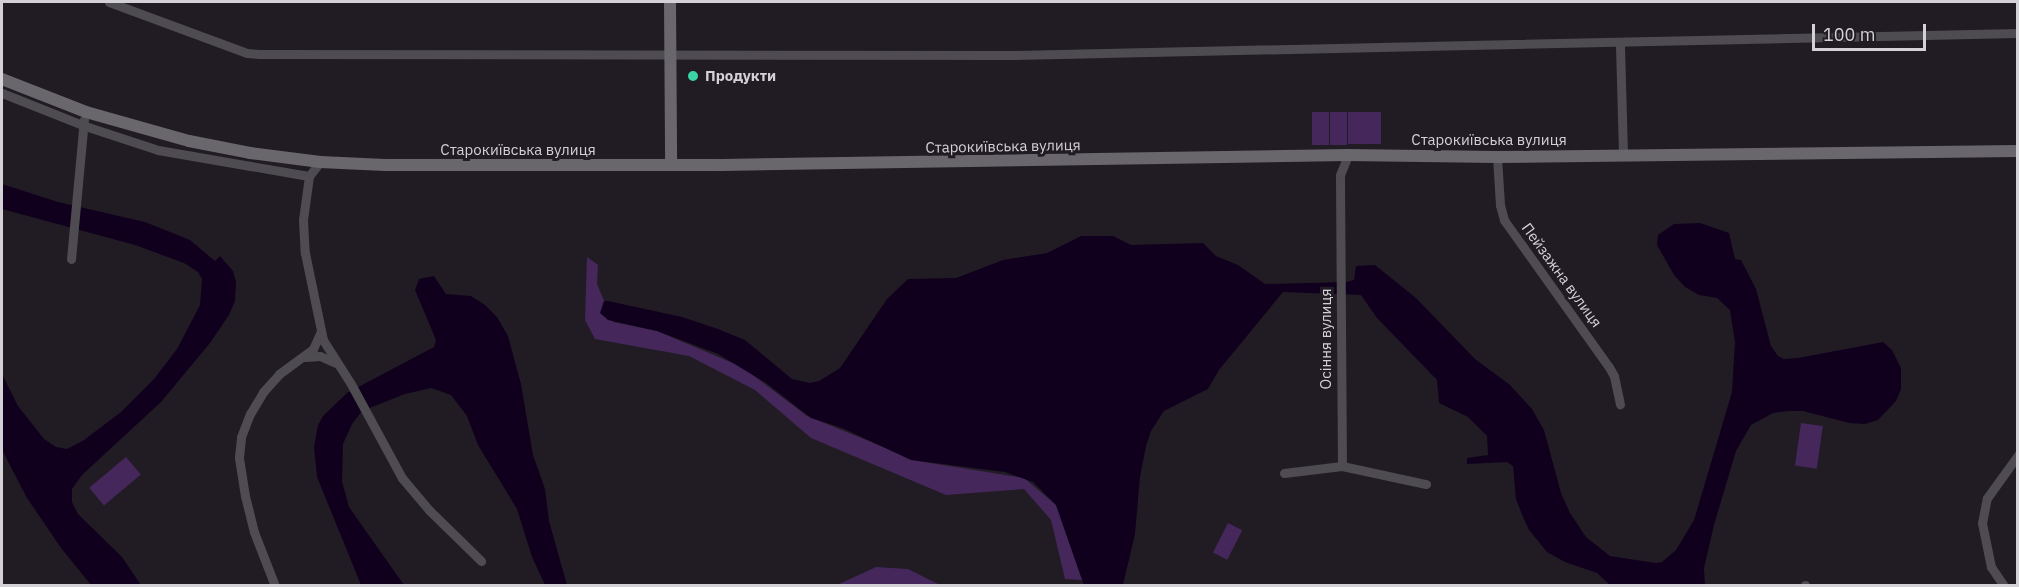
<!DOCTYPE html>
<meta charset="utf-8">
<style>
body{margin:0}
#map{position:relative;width:2019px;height:587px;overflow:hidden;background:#211c24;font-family:"IBM Plex Sans",sans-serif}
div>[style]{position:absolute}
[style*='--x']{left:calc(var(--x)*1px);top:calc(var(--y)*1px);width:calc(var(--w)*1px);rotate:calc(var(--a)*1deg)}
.green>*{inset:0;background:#46275b;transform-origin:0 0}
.water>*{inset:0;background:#10001d}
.street>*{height:9px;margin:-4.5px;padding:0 4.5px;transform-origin:4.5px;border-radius:4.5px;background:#4e4c50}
.secondary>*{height:12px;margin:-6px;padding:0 6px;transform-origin:6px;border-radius:6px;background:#69666c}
.dots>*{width:16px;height:16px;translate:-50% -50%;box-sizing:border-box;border:3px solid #211c24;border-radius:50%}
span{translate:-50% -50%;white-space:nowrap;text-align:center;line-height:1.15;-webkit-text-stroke:6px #211c24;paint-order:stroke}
.poi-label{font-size:15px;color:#d4d1d6;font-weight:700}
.left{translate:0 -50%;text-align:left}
.street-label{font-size:15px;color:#d4d1d6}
.frame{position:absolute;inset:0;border:3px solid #d4d1d6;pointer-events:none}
.scale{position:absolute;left:1812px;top:24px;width:114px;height:27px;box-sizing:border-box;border:3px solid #d4d1d6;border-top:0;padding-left:8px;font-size:18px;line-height:21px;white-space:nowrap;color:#d4d1d6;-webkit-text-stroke:4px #211c24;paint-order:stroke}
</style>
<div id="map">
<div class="green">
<i style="left:1329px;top:112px;width:33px;height:17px;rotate:90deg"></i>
<i style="left:1330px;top:112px;width:17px;height:33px"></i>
<i style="left:1381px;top:112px;width:32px;height:33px;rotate:90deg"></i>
<i style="clip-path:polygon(587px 257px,598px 265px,597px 284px,613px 322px,657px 331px,742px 367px,807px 416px,918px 461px,1024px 478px,1056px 505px,1082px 580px,1065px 579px,1051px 520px,1024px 489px,946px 495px,811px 438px,755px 390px,689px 356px,595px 339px,585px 320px)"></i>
<i style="left:1801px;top:423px;width:22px;height:43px;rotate:8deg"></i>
<i style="left:126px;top:457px;width:23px;height:48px;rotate:50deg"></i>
<i style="left:1228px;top:523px;width:16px;height:33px;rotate:27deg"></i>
<i style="clip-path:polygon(876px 567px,908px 569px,938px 584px,837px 585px)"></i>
</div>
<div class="water">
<i style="clip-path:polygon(2px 184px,58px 202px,145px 222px,190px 240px,215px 261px,220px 256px,233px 271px,236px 282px,235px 301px,229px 315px,210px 343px,161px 402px,82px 475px,72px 489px,72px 502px,78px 514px,122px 557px,141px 585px,91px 585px,61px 548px,27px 498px,2px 450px,2px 374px,18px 406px,44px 439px,56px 447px,67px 449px,84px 440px,121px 412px,154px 379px,177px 349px,200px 305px,202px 279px,198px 272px,184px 263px,135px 245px,2px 209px)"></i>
<i style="clip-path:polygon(1700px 223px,1729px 233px,1735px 259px,1741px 260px,1756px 289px,1771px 346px,1778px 356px,1784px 359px,1798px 358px,1883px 342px,1892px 350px,1901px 368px,1901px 389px,1896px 401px,1878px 420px,1865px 424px,1849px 423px,1803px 411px,1788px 411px,1773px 413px,1751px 425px,1736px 451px,1714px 525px,1704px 568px,1705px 585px,1610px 585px,1597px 573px,1565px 562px,1547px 552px,1529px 530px,1523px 517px,1516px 499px,1513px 466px,1507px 462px,1467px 464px,1467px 458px,1488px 455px,1487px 436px,1468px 417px,1439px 403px,1437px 380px,1377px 318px,1361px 295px,1283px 292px,1219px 370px,1208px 389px,1164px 411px,1151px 431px,1146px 446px,1140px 477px,1135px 534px,1123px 585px,1084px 585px,1056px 505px,1033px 482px,1005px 472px,911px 460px,842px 428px,811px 418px,766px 383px,718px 354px,657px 331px,608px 320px,600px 313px,604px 301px,608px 301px,682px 317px,718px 329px,745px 340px,792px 379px,810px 383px,819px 381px,840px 368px,887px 299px,908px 279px,956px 278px,1003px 260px,1047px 253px,1081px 236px,1113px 236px,1131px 245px,1203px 243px,1216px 256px,1238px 265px,1265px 284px,1346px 282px,1354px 280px,1356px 266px,1375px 265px,1416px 298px,1475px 359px,1510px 385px,1532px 409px,1544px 430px,1561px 493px,1570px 513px,1586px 537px,1610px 556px,1656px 563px,1662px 562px,1676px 550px,1694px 520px,1732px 392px,1735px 342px,1730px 310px,1717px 298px,1699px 295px,1685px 287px,1674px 275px,1657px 245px,1658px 235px,1674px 224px)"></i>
<i style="clip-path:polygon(434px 276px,446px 294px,471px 296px,485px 305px,497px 317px,508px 336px,521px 384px,533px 455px,545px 489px,549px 521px,567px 585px,545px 585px,532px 557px,517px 509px,478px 445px,467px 416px,451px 395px,431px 388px,405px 394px,362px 411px,352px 424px,343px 444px,342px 481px,349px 507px,404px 585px,361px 585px,317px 477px,314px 447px,318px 425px,323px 416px,347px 393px,434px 347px,436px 340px,415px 290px,419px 279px)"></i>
</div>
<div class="street">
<i style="--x:109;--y:2;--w:147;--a:20.3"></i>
<i style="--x:247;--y:53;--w:12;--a:5"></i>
<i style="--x:259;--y:54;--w:755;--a:0.08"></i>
<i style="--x:1014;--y:55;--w:1004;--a:-1.26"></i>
<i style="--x:1620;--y:46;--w:108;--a:88.4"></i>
<i style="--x:2;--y:93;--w:89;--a:21.7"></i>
<i style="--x:85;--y:126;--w:77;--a:18.2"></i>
<i style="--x:158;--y:150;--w:153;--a:9.8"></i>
<i style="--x:1497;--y:157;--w:48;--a:86.4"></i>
<i style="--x:1500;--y:205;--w:16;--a:75"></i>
<i style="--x:1504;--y:220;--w:181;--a:54.5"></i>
<i style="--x:1609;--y:367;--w:10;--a:61"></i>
<i style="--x:1614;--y:376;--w:29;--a:78"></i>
<i style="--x:320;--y:162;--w:18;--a:128"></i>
<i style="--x:309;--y:176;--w:44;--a:97.8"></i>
<i style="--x:303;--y:220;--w:33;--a:87"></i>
<i style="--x:305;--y:253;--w:89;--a:78.3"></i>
<i style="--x:323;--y:340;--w:52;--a:57.5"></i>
<i style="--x:351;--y:384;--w:107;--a:61.5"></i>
<i style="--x:402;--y:478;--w:42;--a:49.8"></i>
<i style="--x:429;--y:510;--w:73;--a:44.4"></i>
<i style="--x:71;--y:259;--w:140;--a:-84.7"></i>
<i style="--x:305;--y:357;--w:15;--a:-4"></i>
<i style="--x:320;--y:356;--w:17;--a:24"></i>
<i style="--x:1342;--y:466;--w:86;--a:12.1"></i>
<i style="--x:1284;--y:473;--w:58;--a:-6.9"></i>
<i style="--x:1342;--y:466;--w:291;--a:-90.4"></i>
<i style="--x:1340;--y:175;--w:22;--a:-68"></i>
<i style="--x:1805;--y:585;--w:1;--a:90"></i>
<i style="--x:275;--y:586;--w:58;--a:-111.3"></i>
<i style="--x:254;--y:532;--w:37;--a:-104"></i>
<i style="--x:245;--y:496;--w:39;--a:-99"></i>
<i style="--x:239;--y:457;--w:20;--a:-84"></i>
<i style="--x:241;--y:437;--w:25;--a:-69"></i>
<i style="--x:250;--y:414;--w:26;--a:-59"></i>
<i style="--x:263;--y:392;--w:24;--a:-48"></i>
<i style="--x:279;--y:374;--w:42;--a:-36.3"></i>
<i style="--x:313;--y:349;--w:20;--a:-66"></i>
<i style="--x:2004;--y:586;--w:23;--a:-124"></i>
<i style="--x:1991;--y:567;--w:45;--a:-101.6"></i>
<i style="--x:1982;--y:523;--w:25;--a:-79"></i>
<i style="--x:1987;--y:498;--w:53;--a:-54.2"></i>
</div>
<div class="secondary">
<i style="--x:670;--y:2;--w:163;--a:89.6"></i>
<i style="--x:2;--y:79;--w:90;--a:21.4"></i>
<i style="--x:86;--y:112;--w:107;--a:15.7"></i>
<i style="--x:189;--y:141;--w:62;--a:11.1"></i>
<i style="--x:250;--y:153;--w:71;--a:7.3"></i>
<i style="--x:320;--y:162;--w:65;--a:2.6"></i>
<i style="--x:385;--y:165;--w:337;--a:0"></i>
<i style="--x:722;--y:165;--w:626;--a:-0.92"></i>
<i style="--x:1348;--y:155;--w:149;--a:0.8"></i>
<i style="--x:1497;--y:157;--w:521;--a:-0.66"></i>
</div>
<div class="dots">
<i style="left:693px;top:76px;background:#3ad4a5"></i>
</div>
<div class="poi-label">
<span class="left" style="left:705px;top:76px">Продукти</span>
</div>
<div class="street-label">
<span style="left:1489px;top:140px">Старокиївська вулиця</span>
<span style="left:1003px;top:146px;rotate:-1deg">Старокиївська вулиця</span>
<span style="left:518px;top:150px">Старокиївська вулиця</span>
<span style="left:1562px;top:275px;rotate:54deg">Пейзажна вулиця</span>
<span style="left:1326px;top:339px;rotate:-90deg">Осіння вулиця</span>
</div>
<div class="frame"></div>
<div class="scale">100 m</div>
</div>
